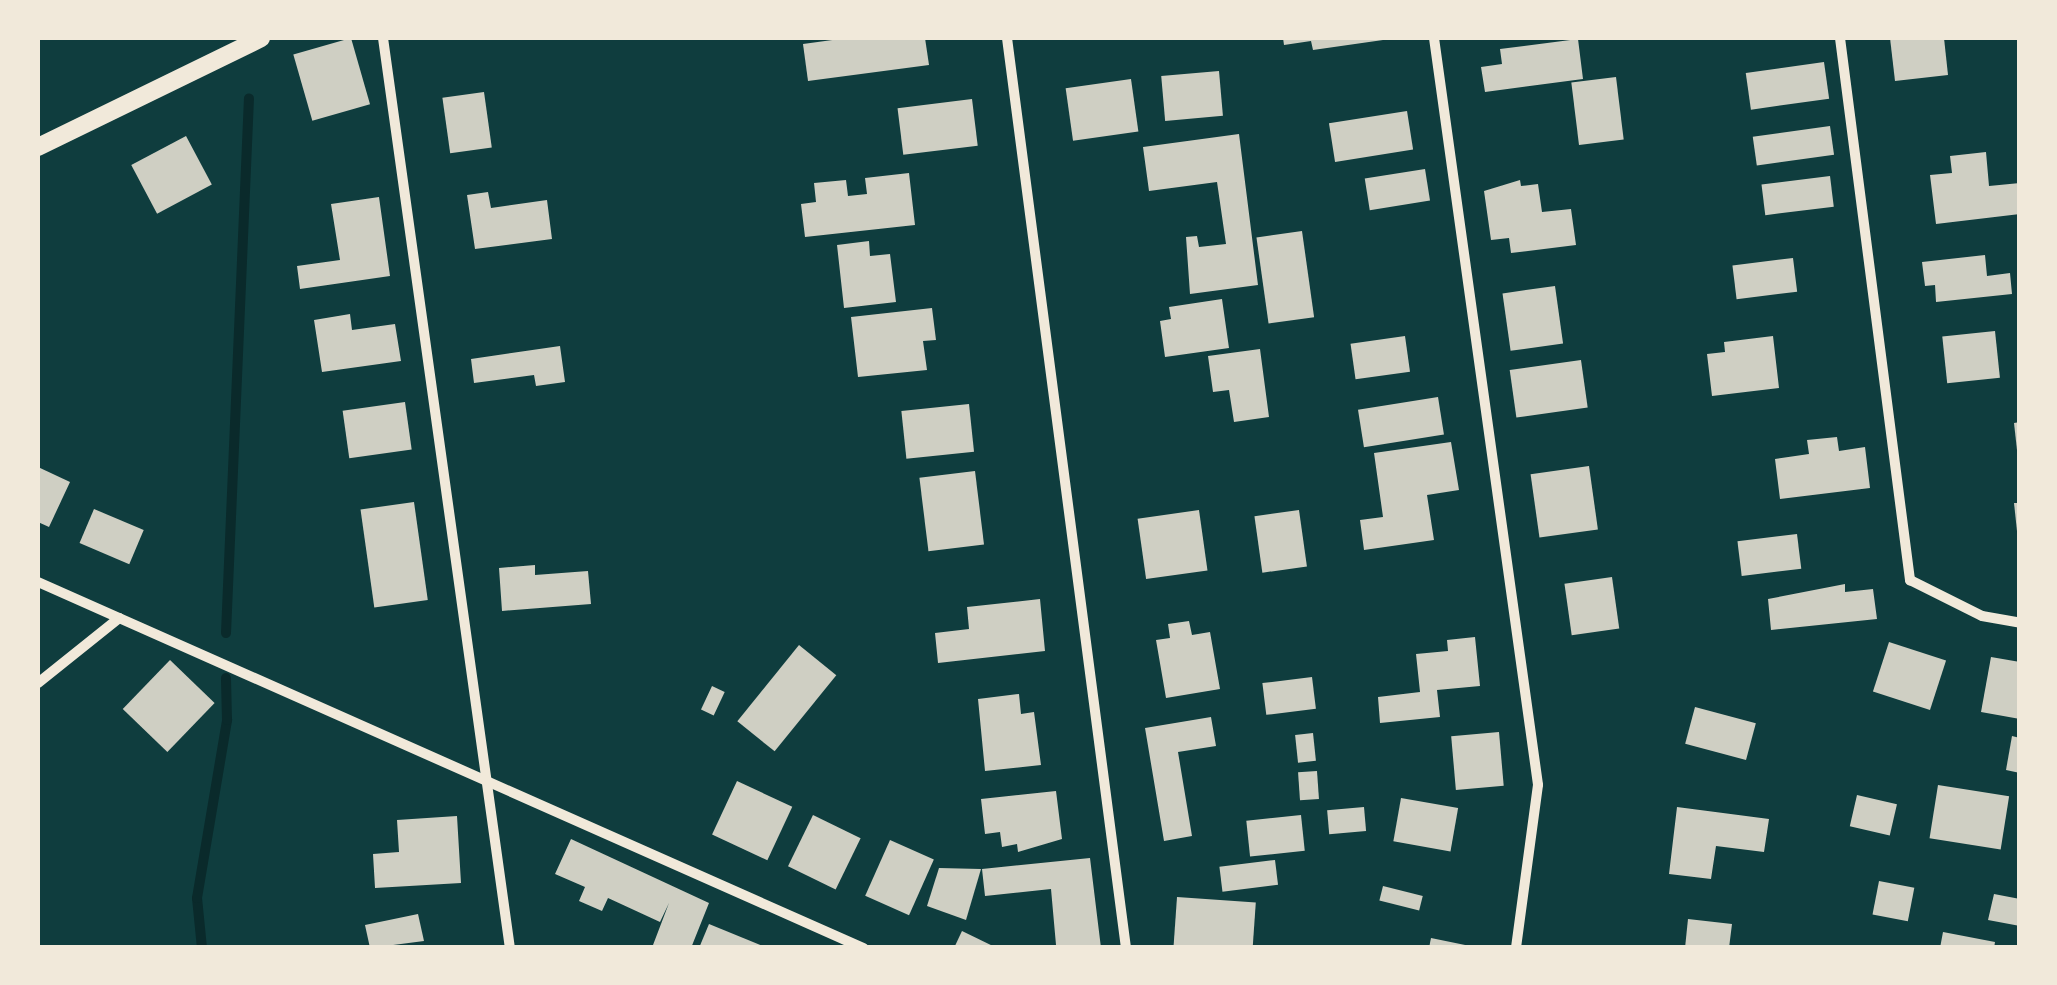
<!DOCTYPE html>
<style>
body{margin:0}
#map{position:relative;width:2057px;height:985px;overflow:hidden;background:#0f3d3e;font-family:Jost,sans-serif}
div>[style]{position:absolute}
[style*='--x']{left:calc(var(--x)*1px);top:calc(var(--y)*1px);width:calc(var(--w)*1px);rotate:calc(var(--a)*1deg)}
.stream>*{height:10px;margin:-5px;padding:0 5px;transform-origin:5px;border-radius:5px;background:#0a2a2b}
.building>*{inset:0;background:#cfcfc3;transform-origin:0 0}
.minor>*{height:10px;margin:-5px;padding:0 5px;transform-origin:5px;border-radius:5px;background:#f1e9da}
.tertiary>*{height:18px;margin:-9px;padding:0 9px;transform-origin:9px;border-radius:9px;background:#f1e9da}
span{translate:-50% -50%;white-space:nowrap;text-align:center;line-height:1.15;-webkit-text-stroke:10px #f1e9da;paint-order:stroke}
.frame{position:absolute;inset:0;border:40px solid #f1e9da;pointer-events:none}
</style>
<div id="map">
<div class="stream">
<i style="--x:226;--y:633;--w:535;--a:-87.54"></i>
<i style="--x:202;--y:948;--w:50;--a:-95.7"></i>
<i style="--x:197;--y:898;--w:181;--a:-80.4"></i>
<i style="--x:227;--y:720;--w:42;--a:-91.4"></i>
</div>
<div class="building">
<i style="left:351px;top:38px;width:69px;height:60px;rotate:74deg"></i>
<i style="clip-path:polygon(847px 38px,925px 38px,929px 65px,808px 81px,803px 44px)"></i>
<i style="clip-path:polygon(1283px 38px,1383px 38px,1383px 40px,1313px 50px,1311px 41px,1284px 45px)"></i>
<i style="clip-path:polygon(1890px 38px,1944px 38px,1948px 75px,1895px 81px)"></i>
<i style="clip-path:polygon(1578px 39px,1583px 79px,1485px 92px,1481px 67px,1502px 64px,1500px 49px)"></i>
<i style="left:1824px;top:62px;width:37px;height:79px;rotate:82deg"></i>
<i style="left:1219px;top:71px;width:45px;height:58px;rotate:85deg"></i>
<i style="left:1616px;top:77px;width:63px;height:45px;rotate:83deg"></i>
<i style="left:1131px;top:79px;width:53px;height:66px;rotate:82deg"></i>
<i style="left:484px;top:92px;width:56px;height:42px;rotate:82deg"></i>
<i style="left:972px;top:99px;width:47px;height:75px;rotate:83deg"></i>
<i style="left:1407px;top:111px;width:39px;height:79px;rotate:81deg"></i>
<i style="left:1830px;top:126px;width:29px;height:78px;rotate:82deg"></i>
<i style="clip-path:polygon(1239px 134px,1258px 285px,1190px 294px,1186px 237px,1197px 236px,1199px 247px,1226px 244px,1217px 182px,1149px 191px,1143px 147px)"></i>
<i style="left:186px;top:136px;width:55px;height:62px;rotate:62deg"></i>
<i style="clip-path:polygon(1986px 152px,1989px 186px,2020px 183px,2020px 214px,1936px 224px,1930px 175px,1952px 173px,1950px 156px)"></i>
<i style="left:1425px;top:169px;width:32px;height:61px;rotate:81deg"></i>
<i style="clip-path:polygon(909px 173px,915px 225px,805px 237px,801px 204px,816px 202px,814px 183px,846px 180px,848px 196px,867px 194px,865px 178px)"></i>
<i style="left:1830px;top:176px;width:31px;height:69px;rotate:83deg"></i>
<i style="clip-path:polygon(1520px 180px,1521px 186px,1538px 184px,1542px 212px,1571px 209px,1576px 245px,1511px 253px,1509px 238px,1491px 240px,1484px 191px)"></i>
<i style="clip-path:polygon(488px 192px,491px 208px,547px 200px,552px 239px,475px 249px,467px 195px)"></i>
<i style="clip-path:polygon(379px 197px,390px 276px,300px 289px,297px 266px,340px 260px,331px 204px)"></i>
<i style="left:1302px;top:231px;width:87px;height:46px;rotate:82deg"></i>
<i style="clip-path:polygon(869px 241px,870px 256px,890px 254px,896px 302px,844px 308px,837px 245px)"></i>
<i style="clip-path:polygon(1985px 255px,1987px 276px,2010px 273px,2012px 294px,1936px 302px,1935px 285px,1925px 286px,1922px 262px)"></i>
<i style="left:1793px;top:258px;width:34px;height:61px;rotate:83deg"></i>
<i style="left:1555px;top:286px;width:58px;height:53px;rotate:82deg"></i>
<i style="clip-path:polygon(1222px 299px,1229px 348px,1165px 357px,1160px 321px,1171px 319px,1169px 307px)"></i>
<i style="clip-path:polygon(932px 308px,936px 340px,923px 341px,927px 370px,858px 377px,851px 317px)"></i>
<i style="clip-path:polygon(350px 314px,352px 330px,395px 324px,401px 361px,322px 372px,314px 320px)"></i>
<i style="left:1995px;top:331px;width:47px;height:53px;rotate:84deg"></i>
<i style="left:1405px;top:336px;width:36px;height:55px;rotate:82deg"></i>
<i style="clip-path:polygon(1773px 336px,1779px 388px,1712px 396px,1707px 354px,1725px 352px,1724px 342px)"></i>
<i style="clip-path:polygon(560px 346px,565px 382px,536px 386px,534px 375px,474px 383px,471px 359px)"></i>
<i style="clip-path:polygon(1260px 349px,1269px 417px,1234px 422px,1229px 390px,1213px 392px,1208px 356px)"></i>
<i style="left:1581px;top:360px;width:48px;height:72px;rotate:82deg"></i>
<i style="left:1438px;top:397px;width:38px;height:81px;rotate:81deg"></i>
<i style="left:405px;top:402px;width:48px;height:63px;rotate:82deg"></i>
<i style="left:969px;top:404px;width:48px;height:68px;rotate:84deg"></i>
<i style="clip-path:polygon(2020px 422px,2020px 450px,2017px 450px,2014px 423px)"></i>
<i style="clip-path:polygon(1837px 437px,1839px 451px,1865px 447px,1870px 488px,1780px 499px,1775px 459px,1809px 454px,1807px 440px)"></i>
<i style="clip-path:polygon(1451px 442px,1459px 490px,1427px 495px,1434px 540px,1364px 550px,1360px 520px,1383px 517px,1374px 453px)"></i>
<i style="left:1589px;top:466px;width:64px;height:59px;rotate:82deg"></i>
<i style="clip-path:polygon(38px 467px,70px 482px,49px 527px,38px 522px)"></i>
<i style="left:975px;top:471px;width:74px;height:56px;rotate:83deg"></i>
<i style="left:414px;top:502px;width:99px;height:54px;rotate:82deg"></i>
<i style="clip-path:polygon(2014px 503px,2020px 503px,2020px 531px,2017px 531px)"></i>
<i style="left:94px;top:509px;width:54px;height:37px;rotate:23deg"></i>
<i style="left:1199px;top:510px;width:61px;height:62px;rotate:82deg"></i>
<i style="left:1299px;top:510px;width:57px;height:45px;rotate:82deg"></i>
<i style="left:1797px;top:534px;width:35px;height:60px;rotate:83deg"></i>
<i style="clip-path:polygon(535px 565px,535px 575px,588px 571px,591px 604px,502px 611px,499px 568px)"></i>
<i style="left:1612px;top:577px;width:52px;height:48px;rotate:82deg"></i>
<i style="clip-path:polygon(1845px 584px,1845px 592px,1873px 589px,1877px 619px,1771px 630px,1768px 599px)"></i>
<i style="clip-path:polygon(1040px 599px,1045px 651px,938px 663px,935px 633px,969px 629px,967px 607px)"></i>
<i style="clip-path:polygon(1189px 621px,1192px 635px,1210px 632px,1220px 689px,1166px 698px,1156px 640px,1170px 638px,1168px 624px)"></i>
<i style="clip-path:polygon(1475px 637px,1480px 686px,1437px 690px,1440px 717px,1380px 723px,1378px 697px,1420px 692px,1416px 654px,1448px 651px,1447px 640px)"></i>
<i style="left:1889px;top:642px;width:60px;height:52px;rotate:18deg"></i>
<i style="left:799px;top:645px;width:48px;height:98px;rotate:39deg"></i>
<i style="clip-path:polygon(1991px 657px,2020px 662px,2020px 719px,1981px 712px)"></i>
<i style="left:170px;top:660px;width:62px;height:68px;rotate:44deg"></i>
<i style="left:1312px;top:677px;width:32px;height:50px;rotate:83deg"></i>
<i style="left:712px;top:686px;width:14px;height:26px;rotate:25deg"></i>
<i style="clip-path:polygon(1019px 694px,1021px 714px,1034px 712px,1041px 765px,985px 771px,978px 699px)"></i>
<i style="left:1695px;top:707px;width:63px;height:38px;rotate:15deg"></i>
<i style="clip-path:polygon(1211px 717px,1216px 746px,1178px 752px,1192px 836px,1164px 841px,1145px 728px)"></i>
<i style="left:1499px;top:732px;width:54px;height:48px;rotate:85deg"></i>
<i style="left:1313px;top:733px;width:28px;height:18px;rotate:84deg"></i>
<i style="clip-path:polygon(2012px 736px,2020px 738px,2020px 773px,2006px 770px)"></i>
<i style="left:1317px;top:771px;width:28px;height:19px;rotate:86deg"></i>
<i style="left:737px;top:781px;width:61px;height:59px;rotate:25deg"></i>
<i style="left:1938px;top:785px;width:72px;height:54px;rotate:9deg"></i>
<i style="clip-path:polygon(1056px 791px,1062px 839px,1018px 852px,1017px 844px,1002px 847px,1000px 832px,985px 834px,981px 799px)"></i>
<i style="left:1857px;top:795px;width:41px;height:32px;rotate:13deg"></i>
<i style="left:1401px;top:798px;width:58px;height:44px;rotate:10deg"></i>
<i style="left:1364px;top:807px;width:24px;height:37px;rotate:85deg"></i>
<i style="clip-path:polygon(1677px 807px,1769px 819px,1764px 852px,1716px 846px,1711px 879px,1669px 874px)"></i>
<i style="left:813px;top:815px;width:53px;height:57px;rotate:26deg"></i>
<i style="left:1301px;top:815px;width:36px;height:55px;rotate:84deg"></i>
<i style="clip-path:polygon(457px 816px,461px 883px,375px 888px,373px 854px,399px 852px,397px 820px)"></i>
<i style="clip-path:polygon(571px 839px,709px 903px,691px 948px,653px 945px,669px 903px,660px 922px,608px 898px,602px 911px,579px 901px,585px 887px,555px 874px)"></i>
<i style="left:890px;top:840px;width:48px;height:61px;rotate:24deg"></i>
<i style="clip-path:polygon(1090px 858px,1101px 948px,1056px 945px,1051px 889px,985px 896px,982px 869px)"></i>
<i style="left:1275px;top:860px;width:25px;height:56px;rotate:83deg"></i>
<i style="clip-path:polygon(939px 868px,981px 869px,966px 920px,927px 906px)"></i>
<i style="left:1879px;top:881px;width:36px;height:34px;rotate:11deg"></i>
<i style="left:1383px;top:886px;width:41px;height:15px;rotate:14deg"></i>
<i style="clip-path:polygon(1994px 894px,2020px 899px,2020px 926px,1988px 920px)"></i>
<i style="left:1177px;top:897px;width:79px;height:51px;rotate:4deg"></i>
<i style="clip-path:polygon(418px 914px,424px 941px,370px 948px,365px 925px)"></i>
<i style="clip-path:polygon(1688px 919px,1732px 924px,1729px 948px,1685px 948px)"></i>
<i style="clip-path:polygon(709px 924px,765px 947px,765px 948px,699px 948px)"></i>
<i style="clip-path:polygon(962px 931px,997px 948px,954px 948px)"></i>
<i style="clip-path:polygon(1943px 932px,1995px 942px,1994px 948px,1940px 948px)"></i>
<i style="clip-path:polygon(1431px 938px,1470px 946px,1470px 948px,1429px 948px)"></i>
</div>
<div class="minor">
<i style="--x:383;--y:38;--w:919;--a:82.06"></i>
<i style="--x:1007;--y:38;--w:918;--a:82.55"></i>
<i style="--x:1434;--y:38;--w:754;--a:82.07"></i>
<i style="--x:1538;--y:785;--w:164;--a:97.7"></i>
<i style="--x:1840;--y:38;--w:547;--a:82.64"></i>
<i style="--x:1910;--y:580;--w:80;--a:26.6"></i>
<i style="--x:1982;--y:616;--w:39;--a:10"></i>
<i style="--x:38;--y:582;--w:903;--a:23.92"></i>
<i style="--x:38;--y:683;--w:104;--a:-38.7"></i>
</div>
<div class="tertiary">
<i style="--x:38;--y:147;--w:248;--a:-26"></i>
</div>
<div class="frame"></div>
</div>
